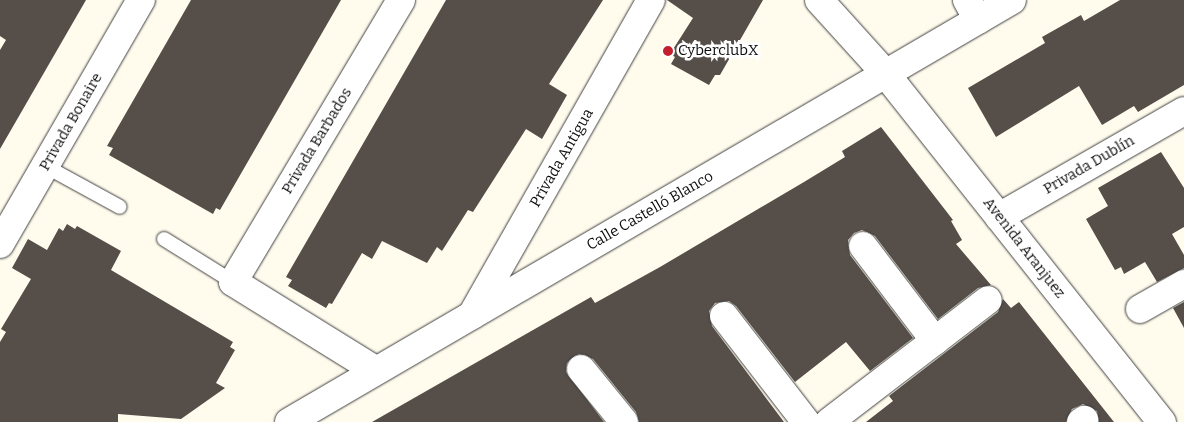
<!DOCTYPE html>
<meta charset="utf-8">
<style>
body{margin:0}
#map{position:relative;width:1184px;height:422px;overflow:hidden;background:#fffbed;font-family:Bitter,serif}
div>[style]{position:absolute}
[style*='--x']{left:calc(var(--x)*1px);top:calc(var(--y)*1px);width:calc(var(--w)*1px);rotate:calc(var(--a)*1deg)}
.building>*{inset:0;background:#564e49}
.roads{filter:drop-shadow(0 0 1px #404040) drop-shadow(0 0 1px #404040)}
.service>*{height:14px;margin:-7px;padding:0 7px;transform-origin:7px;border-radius:7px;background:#fff}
.minor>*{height:28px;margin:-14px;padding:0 14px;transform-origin:14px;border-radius:14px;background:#fff}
.tertiary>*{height:28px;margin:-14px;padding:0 14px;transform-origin:14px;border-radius:14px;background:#fff}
.dots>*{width:14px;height:14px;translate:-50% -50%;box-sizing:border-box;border:2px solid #fff;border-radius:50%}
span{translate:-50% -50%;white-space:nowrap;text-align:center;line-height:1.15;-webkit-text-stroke:5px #fff;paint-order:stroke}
.poi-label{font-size:15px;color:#0d0d0d}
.left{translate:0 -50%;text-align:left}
.street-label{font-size:15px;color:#0d0d0d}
</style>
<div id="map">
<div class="building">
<i style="clip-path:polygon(0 0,86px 0,0 149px,0 50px,6px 40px,0 36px)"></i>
<i style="clip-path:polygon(191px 0,341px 0,220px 210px,216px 208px,213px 214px,109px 155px,113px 148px,107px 146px)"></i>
<i style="clip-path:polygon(446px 0,603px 0,549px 84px,567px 95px,542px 139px,526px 129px,473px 212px,468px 210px,442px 251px,437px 247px,427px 263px,382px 241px,372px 259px,362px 253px,332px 304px,329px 303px,326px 308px,288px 286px,292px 280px,286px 277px)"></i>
<i style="clip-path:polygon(667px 0,763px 0,720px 75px,715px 75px,709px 85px,671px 64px,675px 57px,670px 54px,693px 18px)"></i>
<i style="clip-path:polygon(1120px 0,1184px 0,1184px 85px,1138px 112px,1134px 106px,1102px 125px,1079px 86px,996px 137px,968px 88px,1045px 43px,1042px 37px,1081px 15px,1084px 21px)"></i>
<i style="clip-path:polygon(881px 127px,953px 220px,951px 221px,962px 240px,956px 244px,991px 285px,978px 288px,938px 319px,875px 236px,862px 230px,854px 233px,848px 240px,850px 255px,913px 338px,870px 371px,846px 342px,795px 382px,736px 306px,729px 301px,715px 303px,709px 311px,712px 326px,784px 422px,639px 422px,636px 412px,593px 359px,579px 354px,567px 363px,566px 372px,604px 422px,372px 422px,591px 297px,595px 303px,660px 267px,804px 182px,845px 157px,842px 151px)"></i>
<i style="clip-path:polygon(1161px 152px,1184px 188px,1184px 227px,1172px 234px,1184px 255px,1184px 268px,1157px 282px,1145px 262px,1124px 274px,1121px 267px,1115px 270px,1086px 219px,1108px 206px,1098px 188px)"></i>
<i style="clip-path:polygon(67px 224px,75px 229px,77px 226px,121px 251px,111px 270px,233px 342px,230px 347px,235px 350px,216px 383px,225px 388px,181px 419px,118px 414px,118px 422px,0 422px,0 342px,6px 332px,1px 329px,31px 279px,12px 268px,28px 239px,47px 250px,59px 228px,63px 231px)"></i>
<i style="clip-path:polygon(1003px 299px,1011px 308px,1019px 302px,1114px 422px,1099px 422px,1097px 411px,1083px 404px,1072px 409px,1066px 422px,866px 422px,893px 401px,889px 396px,998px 312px)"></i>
<i style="clip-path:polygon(1184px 302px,1184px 328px,1173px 308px)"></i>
</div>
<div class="roads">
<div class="service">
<i style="--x:45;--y:166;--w:85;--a:28.7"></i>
<i style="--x:164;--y:239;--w:81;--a:31.9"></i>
</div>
<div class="minor">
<i style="--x:819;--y:0;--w:98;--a:47.9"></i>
<i style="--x:967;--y:0;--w:23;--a:61"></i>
<i style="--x:999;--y:217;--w:213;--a:-29.8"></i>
<i style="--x:0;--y:244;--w:282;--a:-60"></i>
<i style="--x:863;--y:246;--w:119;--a:52.8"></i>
<i style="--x:1140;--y:309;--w:51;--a:-29.6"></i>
<i style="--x:472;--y:315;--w:362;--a:-60.4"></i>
<i style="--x:724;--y:316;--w:134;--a:52.3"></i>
<i style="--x:581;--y:369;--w:68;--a:50.9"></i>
<i style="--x:375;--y:370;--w:167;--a:-148.2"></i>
<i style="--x:233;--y:282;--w:328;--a:-59.2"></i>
<i style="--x:829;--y:422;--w:200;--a:-37.5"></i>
<i style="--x:1081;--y:422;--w:4;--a:-34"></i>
</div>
<div class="tertiary">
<i style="--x:885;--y:73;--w:446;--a:51.6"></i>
<i style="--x:289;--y:422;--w:837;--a:-30.27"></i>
</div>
</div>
<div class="dots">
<i style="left:668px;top:51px;background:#c2202d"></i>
</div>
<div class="poi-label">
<span class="left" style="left:678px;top:51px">CyberclubX</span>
</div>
<div class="street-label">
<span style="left:71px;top:122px;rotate:-60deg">Privada Bonaire</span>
<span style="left:317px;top:141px;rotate:-59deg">Privada Barbados</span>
<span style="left:562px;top:158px;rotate:-60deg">Privada Antigua</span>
<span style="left:1089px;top:165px;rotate:-30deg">Privada Dublín</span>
<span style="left:650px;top:211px;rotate:-30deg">Calle Castelló Blanco</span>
<span style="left:1024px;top:248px;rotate:52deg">Avenida Aranjuez</span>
</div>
</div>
